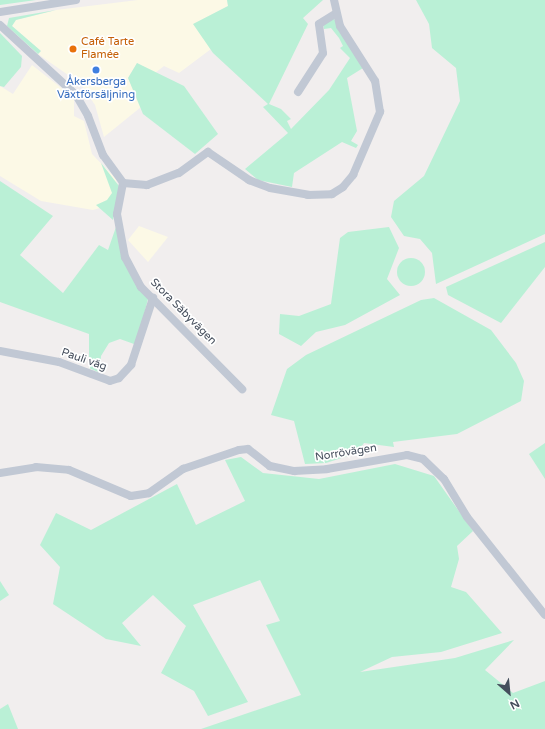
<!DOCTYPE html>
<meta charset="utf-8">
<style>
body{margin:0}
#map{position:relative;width:545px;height:729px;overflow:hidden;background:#f1eeee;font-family:"Varela Round",sans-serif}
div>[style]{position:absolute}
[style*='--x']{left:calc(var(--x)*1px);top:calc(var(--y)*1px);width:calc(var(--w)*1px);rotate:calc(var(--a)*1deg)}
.commercial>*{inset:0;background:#fcf9e6}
.green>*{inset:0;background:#baf0d6}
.round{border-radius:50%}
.street>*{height:8px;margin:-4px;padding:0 4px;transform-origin:4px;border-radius:4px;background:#c1c8d4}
.dots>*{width:11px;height:11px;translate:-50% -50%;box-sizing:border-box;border:2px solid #fff;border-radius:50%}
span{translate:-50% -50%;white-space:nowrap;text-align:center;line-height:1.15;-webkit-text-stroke:3.5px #fff;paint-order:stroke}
.food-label{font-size:11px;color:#c56008}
.left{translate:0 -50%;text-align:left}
.shop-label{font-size:11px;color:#366cbe}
.street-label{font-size:11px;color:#454e5c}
.north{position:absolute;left:489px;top:673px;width:40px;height:40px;-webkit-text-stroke:3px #fff;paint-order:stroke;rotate:153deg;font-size:11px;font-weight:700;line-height:16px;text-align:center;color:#454e5c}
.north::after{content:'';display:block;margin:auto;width:14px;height:18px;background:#454e5c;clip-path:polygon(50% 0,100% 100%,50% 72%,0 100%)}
</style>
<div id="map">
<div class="commercial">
<i style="clip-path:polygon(138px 0,227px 0,228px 6px,194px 24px,211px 49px,179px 73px,164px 66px,155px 73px,137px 63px,128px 78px,141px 107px,104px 137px,95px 105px,81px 84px,38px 54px,41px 51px,12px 26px,15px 20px,56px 10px)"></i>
<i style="clip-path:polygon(32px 65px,74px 98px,74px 116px,84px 121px,92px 154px,116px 179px,117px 187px,107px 206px,93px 210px,41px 201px,0 176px,0 86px,13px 94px)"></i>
<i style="clip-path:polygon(139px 226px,168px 237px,148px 262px,128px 240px)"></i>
</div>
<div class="green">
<i style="clip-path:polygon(0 0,36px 0,0 5px)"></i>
<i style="clip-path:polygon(227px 0,323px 0,303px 18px,308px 24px,269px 104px,281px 109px,291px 119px,287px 121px,291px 129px,329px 90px,350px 58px,340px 48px,343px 46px,339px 38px,331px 28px,324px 29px,323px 24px,333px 17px,363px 68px,347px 78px,357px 131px,351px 141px,358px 145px,356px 148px,342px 142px,294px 173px,292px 187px,258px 180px,245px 169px,288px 133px,263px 107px,268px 104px,213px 53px,193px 24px,228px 6px)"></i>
<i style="clip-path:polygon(416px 0,545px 0,545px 234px,436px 284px,432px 253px,420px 239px,404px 236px,391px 217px,394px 201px,424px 176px,460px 101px,456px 68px,432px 48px,429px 24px)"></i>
<i style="clip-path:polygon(56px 10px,16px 20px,12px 26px,41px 51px,38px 54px,7px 26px,9px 18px)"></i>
<i style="clip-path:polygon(0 33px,22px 56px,21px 67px,4px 87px,0 86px)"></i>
<i style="clip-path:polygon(137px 63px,184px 86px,218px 134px,195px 154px,143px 114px,128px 78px)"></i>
<i style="clip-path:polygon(101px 163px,119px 186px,113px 220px,96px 205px,107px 200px,112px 193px)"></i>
<i style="clip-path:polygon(0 181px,53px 216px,20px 255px,63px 293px,99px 245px,108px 250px,116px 227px,123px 258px,148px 299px,138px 338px,134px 344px,120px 339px,109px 343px,101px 356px,100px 373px,89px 368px,89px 334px,0 302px)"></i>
<i style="clip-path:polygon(389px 227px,399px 248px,387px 279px,400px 295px,345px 325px,316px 332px,301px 346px,279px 334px,280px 314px,299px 316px,331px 304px,340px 238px,348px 232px)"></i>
<i style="clip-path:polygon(545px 242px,545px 267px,501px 323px,448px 295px,446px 287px)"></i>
<i class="round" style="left:397px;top:258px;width:28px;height:28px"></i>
<i style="clip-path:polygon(434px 298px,491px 330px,516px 363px,524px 381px,521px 401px,457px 434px,393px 442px,394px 447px,364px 443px,357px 453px,326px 463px,305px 464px,294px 421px,271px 415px,287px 369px,306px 355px,421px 300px)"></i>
<i style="clip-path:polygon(545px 443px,545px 479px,529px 454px)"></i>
<i style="clip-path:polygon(241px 457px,263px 473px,319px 479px,395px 464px,434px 476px,473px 531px,457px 546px,459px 559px,451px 587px,466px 592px,502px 633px,441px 652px,392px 657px,360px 672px,455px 658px,514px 640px,485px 670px,513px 693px,545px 681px,545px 729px,201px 729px,301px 695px,266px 625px,280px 621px,260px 580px,193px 605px,248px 702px,208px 716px,194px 691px,161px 673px,186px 626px,153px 595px,122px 623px,141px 646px,106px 639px,53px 604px,60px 567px,40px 545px,56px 513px,91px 530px,177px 484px,196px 525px,245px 501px,225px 460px)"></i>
<i style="clip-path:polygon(0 581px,9px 595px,0 601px)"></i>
<i style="clip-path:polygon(8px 704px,18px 729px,0 729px,0 709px)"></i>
</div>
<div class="street">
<i style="--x:0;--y:12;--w:77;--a:-9"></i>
<i style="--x:0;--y:25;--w:103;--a:42.6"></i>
<i style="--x:76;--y:95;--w:24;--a:60"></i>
<i style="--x:88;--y:116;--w:42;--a:69"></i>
<i style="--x:103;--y:155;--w:34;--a:54"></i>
<i style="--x:123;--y:183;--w:32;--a:101"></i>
<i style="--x:117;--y:214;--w:44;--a:79.5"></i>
<i style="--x:125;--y:257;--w:34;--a:62"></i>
<i style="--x:141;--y:287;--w:144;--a:45.3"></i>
<i style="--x:298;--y:92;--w:46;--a:-57.3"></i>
<i style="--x:323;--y:53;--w:29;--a:-98"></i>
<i style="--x:319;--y:24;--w:19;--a:-32"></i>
<i style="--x:123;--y:183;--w:24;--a:5"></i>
<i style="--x:147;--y:185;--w:34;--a:-21"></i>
<i style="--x:179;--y:173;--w:36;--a:-36"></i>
<i style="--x:208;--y:152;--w:50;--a:34.3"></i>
<i style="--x:249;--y:180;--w:22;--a:21"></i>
<i style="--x:270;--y:188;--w:39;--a:10"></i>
<i style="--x:308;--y:195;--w:24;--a:-2"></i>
<i style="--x:332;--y:194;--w:13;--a:-32"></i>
<i style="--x:343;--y:187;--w:16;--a:-50"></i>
<i style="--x:353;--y:175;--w:69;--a:-66.8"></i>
<i style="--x:380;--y:112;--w:31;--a:-99"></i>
<i style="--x:375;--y:81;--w:65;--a:-122.5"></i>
<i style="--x:340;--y:26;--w:27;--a:-103"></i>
<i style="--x:0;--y:351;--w:60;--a:10.6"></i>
<i style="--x:59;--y:362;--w:54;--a:20.4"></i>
<i style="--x:110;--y:381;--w:9;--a:-18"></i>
<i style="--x:119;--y:378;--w:18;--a:-47"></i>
<i style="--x:131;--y:365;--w:71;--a:-71.8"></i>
<i style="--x:0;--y:473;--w:36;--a:-9"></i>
<i style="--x:36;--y:467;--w:33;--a:5"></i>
<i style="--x:69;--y:470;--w:67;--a:22.8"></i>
<i style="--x:131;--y:496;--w:18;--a:-9"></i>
<i style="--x:149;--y:493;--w:42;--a:-35.2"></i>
<i style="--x:183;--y:469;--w:59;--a:-18.7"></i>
<i style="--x:239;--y:450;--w:9;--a:-6"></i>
<i style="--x:248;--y:449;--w:28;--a:38"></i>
<i style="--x:270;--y:466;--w:25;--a:12"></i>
<i style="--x:294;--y:471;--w:33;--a:-3"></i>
<i style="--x:327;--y:469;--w:81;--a:-9.9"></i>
<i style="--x:407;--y:455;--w:16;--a:14"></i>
<i style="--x:423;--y:459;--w:29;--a:44"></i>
<i style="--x:444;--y:479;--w:44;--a:58.8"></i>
<i style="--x:467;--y:517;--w:125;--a:51.5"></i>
</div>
<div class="dots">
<i style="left:73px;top:49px;background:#e8710a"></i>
<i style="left:96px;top:70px;background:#3f7fe0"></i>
</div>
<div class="food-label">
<span class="left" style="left:81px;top:49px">Café Tarte<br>Flamée</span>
</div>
<div class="shop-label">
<span style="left:96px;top:89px">Åkersberga<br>Växtförsäljning</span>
</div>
<div class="street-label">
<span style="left:183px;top:312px;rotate:45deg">Stora Säbyvägen</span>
<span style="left:84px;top:360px;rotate:19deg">Pauli väg</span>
<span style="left:346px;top:453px;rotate:-9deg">Norrövägen</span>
</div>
<div class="north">N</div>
</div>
